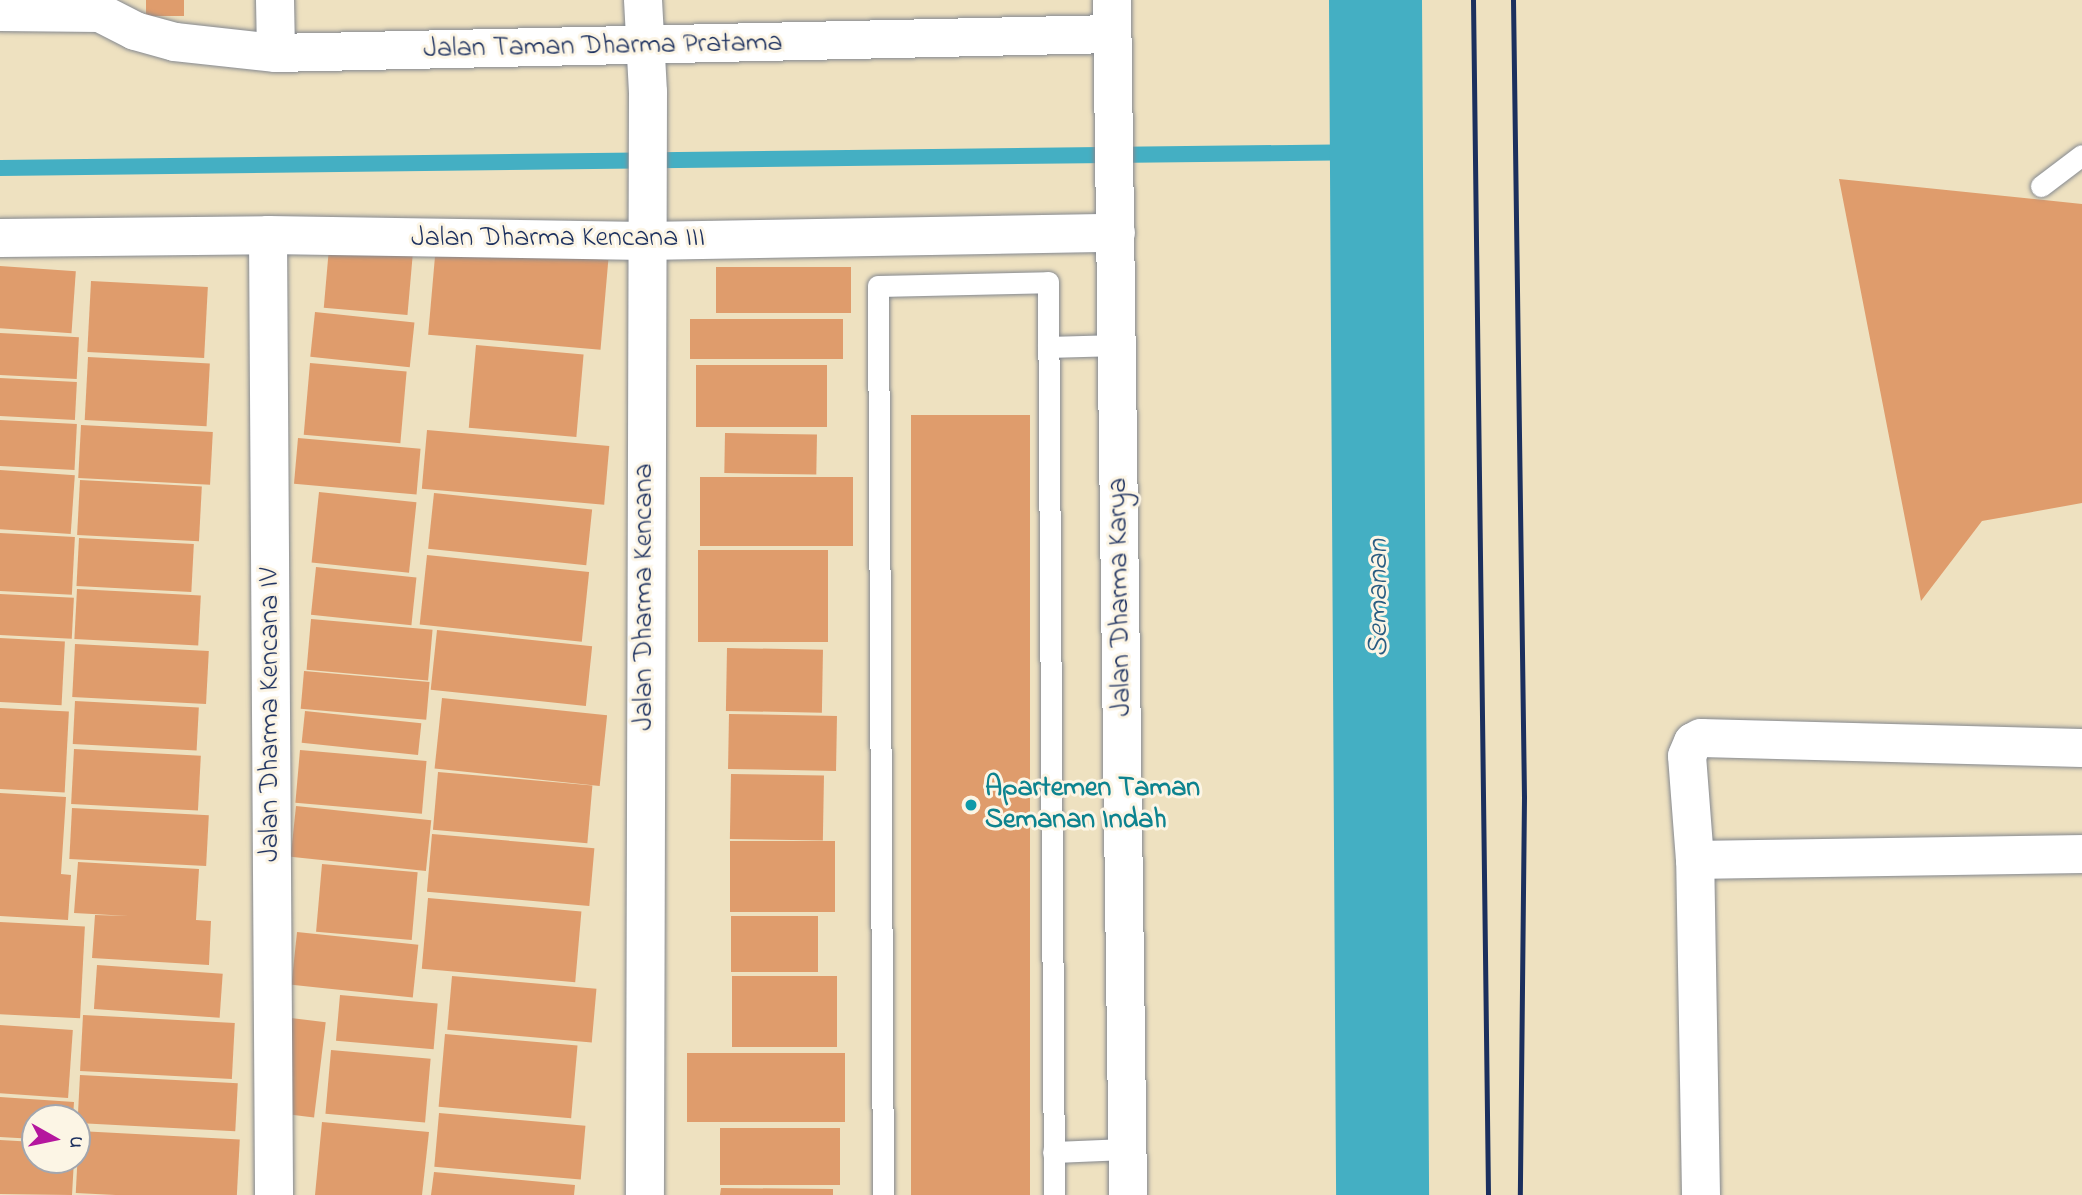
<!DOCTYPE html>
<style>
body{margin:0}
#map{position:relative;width:2082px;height:1195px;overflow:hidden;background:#eee1c0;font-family:"Indie Flower",sans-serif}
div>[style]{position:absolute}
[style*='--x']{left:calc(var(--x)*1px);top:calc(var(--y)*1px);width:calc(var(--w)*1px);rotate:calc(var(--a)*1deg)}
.stream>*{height:16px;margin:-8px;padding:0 8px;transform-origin:8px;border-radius:8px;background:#44afc3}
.river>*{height:93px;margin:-46.5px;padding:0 46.5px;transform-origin:46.5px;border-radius:46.5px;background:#44afc3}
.building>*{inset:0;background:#df9c6c;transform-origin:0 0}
.roads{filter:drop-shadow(0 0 2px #84888f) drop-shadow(0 0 2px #84888f)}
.service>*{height:21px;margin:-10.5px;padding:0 10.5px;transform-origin:10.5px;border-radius:10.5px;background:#fff}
.minor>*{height:38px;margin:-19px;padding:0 19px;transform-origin:19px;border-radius:19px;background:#fff}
.rail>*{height:5px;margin:-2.5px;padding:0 2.5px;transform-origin:2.5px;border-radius:2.5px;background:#1b2f5e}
.dots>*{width:19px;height:19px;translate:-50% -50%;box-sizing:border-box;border:4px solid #fcf5e5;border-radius:50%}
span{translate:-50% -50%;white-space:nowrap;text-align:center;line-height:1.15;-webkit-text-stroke:6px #fcf5e5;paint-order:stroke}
.street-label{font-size:28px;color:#1b2f5e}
.culture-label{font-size:28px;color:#0d838f;font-weight:700}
.left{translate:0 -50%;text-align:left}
.water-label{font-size:30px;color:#295c81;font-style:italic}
.north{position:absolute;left:21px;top:1104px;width:70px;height:70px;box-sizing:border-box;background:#fcf5e5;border:2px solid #a2a6af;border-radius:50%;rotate:99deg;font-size:19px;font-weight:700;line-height:28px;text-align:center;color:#1b2f5e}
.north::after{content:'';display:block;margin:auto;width:24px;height:32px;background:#b5179e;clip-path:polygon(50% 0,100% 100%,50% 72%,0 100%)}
</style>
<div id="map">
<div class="stream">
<i style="--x:0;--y:168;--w:1376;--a:-0.67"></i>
</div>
<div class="river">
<i style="--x:1375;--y:0;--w:1195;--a:89.66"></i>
</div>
<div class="building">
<i style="left:146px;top:0;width:38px;height:16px"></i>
<i style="clip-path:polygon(1839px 179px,2082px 204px,2082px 503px,1982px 521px,1921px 601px)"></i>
<i style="left:436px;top:245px;width:173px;height:90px;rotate:5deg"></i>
<i style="left:329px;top:248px;width:84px;height:60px;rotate:5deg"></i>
<i style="left:0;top:266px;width:76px;height:62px;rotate:4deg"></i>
<i style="left:716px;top:267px;width:135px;height:46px"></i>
<i style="left:91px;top:281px;width:117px;height:71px;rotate:3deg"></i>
<i style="left:315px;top:312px;width:100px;height:45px;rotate:6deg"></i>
<i style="left:690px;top:319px;width:153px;height:40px"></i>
<i style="left:0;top:333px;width:79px;height:42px;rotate:3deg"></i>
<i style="left:476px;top:345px;width:108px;height:83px;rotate:5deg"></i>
<i style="left:88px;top:357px;width:122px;height:63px;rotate:3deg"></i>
<i style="left:310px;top:363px;width:97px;height:72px;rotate:5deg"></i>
<i style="left:696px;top:365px;width:131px;height:62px"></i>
<i style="left:0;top:378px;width:77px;height:38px;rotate:3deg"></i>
<i style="left:911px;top:415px;width:119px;height:780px"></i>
<i style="left:0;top:420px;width:77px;height:46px;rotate:3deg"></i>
<i style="left:81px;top:425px;width:132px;height:53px;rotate:3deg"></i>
<i style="left:427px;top:430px;width:183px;height:59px;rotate:5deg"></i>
<i style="left:725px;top:433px;width:92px;height:40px;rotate:1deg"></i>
<i style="left:298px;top:438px;width:123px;height:46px;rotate:5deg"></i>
<i style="left:0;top:470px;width:75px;height:59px;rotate:4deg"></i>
<i style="left:700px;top:477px;width:153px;height:69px"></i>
<i style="left:80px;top:480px;width:122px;height:55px;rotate:3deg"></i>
<i style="left:319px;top:492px;width:98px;height:71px;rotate:6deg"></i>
<i style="left:434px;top:493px;width:159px;height:56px;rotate:6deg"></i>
<i style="left:0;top:533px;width:75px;height:58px;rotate:3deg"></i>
<i style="left:79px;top:538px;width:115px;height:48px;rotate:3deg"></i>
<i style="left:698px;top:550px;width:130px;height:92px"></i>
<i style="left:427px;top:555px;width:163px;height:70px;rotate:6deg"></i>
<i style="left:316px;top:567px;width:101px;height:48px;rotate:6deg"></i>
<i style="left:77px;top:589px;width:124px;height:50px;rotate:3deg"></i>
<i style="left:0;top:594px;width:74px;height:41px;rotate:3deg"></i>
<i style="left:311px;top:619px;width:122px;height:51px;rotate:5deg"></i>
<i style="left:437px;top:630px;width:156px;height:60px;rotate:6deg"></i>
<i style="left:0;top:638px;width:65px;height:64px;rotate:3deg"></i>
<i style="left:75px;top:644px;width:134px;height:53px;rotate:3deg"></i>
<i style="left:727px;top:648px;width:96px;height:63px;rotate:1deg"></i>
<i style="left:304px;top:671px;width:126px;height:38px;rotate:5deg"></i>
<i style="left:442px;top:698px;width:166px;height:71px;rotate:6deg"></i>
<i style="left:75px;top:701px;width:124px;height:43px;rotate:3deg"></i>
<i style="left:0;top:708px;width:69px;height:81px;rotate:3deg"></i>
<i style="left:305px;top:711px;width:117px;height:32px;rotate:6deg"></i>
<i style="left:729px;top:714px;width:108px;height:55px;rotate:1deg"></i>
<i style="left:74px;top:749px;width:127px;height:55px;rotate:3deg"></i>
<i style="left:300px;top:750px;width:127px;height:53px;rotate:5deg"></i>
<i style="left:438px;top:772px;width:155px;height:58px;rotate:5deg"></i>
<i style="left:731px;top:774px;width:93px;height:65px;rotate:1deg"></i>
<i style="clip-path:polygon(0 793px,66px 797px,61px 874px,71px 875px,68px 920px,0 916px)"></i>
<i style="left:296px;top:806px;width:136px;height:51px;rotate:6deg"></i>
<i style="left:72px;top:808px;width:137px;height:51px;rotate:3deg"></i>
<i style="left:432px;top:834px;width:163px;height:58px;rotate:5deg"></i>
<i style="left:730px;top:841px;width:105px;height:71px"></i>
<i style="clip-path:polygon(78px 862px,199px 869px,196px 920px,211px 921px,209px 965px,92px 958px,95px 915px,129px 916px,74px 913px)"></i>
<i style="left:322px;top:864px;width:96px;height:68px;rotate:5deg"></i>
<i style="left:428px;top:898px;width:154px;height:71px;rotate:5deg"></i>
<i style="left:731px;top:916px;width:87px;height:56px"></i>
<i style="left:0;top:922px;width:85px;height:92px;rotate:3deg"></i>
<i style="left:297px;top:932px;width:122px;height:53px;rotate:6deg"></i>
<i style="left:97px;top:965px;width:126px;height:44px;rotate:4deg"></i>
<i style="left:452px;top:976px;width:145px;height:54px;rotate:5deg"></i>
<i style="left:732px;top:976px;width:105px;height:71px"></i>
<i style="left:340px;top:995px;width:98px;height:46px;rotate:5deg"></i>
<i style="left:83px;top:1015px;width:152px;height:56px;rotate:3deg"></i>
<i style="left:291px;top:1018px;width:35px;height:96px;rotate:7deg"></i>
<i style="left:0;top:1025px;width:73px;height:68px;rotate:4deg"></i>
<i style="left:445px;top:1034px;width:133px;height:73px;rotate:5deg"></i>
<i style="left:331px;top:1050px;width:100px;height:64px;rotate:5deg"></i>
<i style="left:687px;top:1053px;width:158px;height:69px"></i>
<i style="left:80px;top:1075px;width:158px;height:48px;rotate:3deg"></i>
<i style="clip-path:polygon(0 1097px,74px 1102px,73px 1118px,35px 1118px,35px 1139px,0 1137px)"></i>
<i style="left:439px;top:1113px;width:147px;height:54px;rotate:5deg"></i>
<i style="clip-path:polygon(322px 1122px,429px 1132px,422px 1195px,315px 1195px)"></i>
<i style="left:720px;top:1128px;width:120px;height:57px"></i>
<i style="left:79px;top:1131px;width:161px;height:62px;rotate:3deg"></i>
<i style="clip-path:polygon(0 1140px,35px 1142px,35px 1160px,74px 1160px,72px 1195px,0 1194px)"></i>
<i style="clip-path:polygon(434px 1172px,575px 1185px,574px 1195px,431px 1195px)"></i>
<i style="clip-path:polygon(721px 1188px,833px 1189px,833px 1195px,720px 1195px)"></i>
</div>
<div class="roads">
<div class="service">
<i style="--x:2041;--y:186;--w:51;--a:-37.1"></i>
<i style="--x:1048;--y:347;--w:70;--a:-1.6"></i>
<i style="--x:1053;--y:1152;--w:74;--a:-2.3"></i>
<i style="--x:883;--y:1195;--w:909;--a:-90.32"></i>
<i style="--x:878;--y:286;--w:170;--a:-1.3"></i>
<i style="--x:1048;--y:282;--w:913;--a:89.62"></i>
</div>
<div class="minor">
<i style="--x:275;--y:0;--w:53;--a:88.9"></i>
<i style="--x:643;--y:0;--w:92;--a:86.9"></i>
<i style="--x:648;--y:92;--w:1103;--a:90.16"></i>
<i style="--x:1112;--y:0;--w:1195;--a:89.23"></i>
<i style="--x:0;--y:12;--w:100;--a:0.6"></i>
<i style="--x:100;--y:13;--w:39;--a:27"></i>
<i style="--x:135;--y:31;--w:41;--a:15.4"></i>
<i style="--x:175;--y:42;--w:102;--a:6.2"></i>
<i style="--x:276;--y:53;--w:836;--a:-1.3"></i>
<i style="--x:268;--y:235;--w:960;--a:89.64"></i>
<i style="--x:0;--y:238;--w:268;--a:-0.6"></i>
<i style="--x:268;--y:235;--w:377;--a:0.9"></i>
<i style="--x:645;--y:241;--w:471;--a:-1"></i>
<i style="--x:1695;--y:860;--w:387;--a:-0.9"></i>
<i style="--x:1701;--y:1195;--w:335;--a:-91"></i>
<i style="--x:1695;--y:860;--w:104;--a:-94.4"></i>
<i style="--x:1687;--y:756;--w:15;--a:-67"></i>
<i style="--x:1693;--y:742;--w:9;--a:-27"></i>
<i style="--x:1701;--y:738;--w:381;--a:1.5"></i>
</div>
</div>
<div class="rail">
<i style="--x:1473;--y:0;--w:1195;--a:89.28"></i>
<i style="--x:1513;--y:0;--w:797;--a:89.21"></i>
<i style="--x:1524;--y:797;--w:398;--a:90.6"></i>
</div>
<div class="dots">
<i style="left:971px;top:805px;background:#0f9aa8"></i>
</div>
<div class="street-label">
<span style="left:603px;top:47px;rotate:-1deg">Jalan Taman Dharma Pratama</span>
<span style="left:558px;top:239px">Jalan Dharma Kencana III</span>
<span style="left:645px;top:597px;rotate:-90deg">Jalan Dharma Kencana</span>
<span style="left:1121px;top:597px;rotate:-91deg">Jalan Dharma Karya</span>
<span style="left:271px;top:715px;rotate:-90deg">Jalan Dharma Kencana IV</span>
</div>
<div class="culture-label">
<span class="left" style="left:985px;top:805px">Apartemen Taman<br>Semanan Indah</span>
</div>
<div class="water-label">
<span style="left:1379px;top:598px;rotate:-90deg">Semanan</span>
</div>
<div class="north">U</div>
</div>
